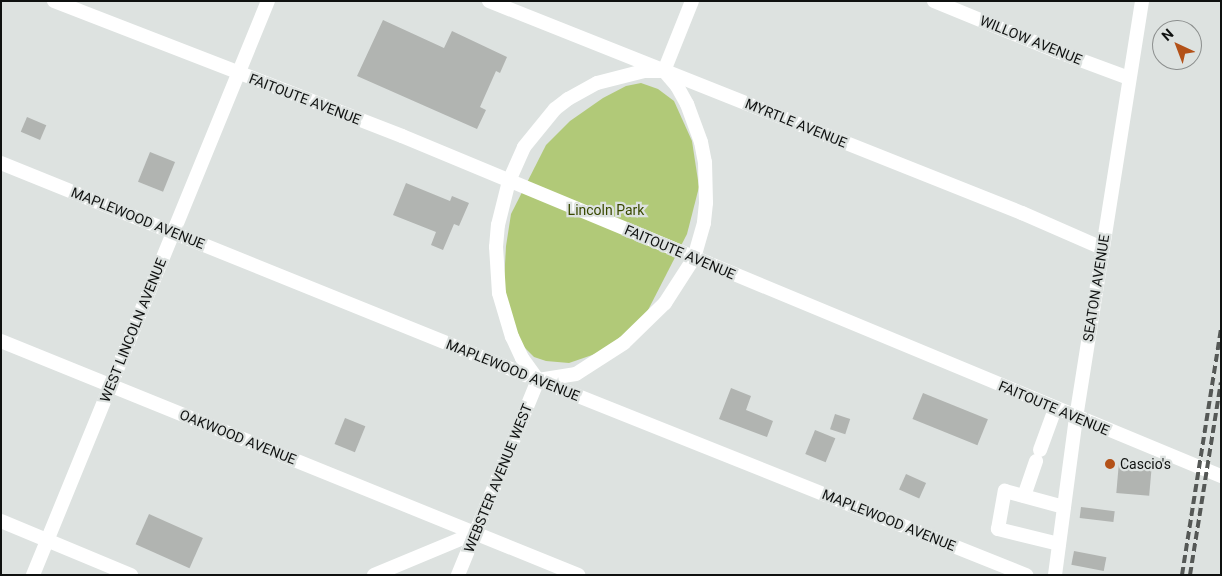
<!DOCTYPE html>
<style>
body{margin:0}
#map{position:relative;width:1222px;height:576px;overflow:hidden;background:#dde2e0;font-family:Roboto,sans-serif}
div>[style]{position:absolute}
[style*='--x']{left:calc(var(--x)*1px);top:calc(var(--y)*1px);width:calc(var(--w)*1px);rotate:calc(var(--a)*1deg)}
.green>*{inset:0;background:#b1c978}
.building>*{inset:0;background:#b1b4b1;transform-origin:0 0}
.minor>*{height:14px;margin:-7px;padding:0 7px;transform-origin:7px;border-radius:7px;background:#fff}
.rail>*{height:4px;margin-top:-2px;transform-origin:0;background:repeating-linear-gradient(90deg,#555856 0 8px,transparent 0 12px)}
.dots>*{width:14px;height:14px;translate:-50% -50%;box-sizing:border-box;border:2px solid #dde2e0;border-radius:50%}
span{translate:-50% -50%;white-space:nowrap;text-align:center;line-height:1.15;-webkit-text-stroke:4.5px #dde2e0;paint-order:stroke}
.street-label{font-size:14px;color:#0f1110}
.park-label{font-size:14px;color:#394900}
.poi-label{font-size:14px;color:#0f1110}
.left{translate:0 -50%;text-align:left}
.frame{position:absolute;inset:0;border:2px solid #0f1110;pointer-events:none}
.north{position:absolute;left:1152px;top:20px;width:50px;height:50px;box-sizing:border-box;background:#dde2e0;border:1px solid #8b8e8d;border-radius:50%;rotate:317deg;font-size:14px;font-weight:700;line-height:20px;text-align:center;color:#0f1110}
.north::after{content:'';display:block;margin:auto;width:18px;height:22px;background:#b35118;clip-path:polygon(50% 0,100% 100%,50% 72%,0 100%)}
</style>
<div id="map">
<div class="green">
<i style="clip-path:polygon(641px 83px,658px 89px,674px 101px,692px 141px,699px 187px,687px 234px,646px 314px,623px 336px,598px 353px,569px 363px,546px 361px,534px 357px,521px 344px,510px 323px,504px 283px,506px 246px,511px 214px,546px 145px,570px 121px,603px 98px,626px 86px)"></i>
</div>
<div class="building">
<i style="clip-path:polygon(383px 20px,444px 48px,452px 31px,507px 57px,500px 73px,496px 71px,480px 107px,486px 110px,477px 129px,357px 76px)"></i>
<i style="left:27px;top:117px;width:21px;height:16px;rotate:23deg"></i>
<i style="left:150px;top:152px;width:27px;height:32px;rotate:22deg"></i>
<i style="clip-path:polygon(406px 183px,450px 201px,452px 196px,469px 203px,459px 226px,454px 224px,443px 250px,431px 245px,436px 232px,393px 215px)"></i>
<i style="clip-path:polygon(731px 388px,751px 396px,746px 410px,773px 421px,767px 437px,719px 419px)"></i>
<i style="left:923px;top:393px;width:70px;height:28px;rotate:22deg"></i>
<i style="left:835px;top:414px;width:16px;height:16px;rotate:18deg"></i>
<i style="left:345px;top:418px;width:22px;height:28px;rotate:22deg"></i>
<i style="left:815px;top:430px;width:22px;height:26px;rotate:22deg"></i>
<i style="left:1119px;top:462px;width:33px;height:31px;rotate:5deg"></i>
<i style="left:906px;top:474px;width:22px;height:17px;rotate:24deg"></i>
<i style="left:1081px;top:507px;width:34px;height:11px;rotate:7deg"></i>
<i style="left:149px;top:514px;width:59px;height:33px;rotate:24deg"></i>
<i style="left:1074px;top:551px;width:33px;height:14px;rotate:11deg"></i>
</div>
<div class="minor">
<i style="--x:54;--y:1;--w:373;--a:21.2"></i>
<i style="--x:402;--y:136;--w:887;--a:22.55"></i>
<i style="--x:489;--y:1;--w:574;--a:21.69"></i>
<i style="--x:1022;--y:213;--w:87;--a:23.6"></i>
<i style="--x:934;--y:1;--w:132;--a:22.3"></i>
<i style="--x:1056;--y:51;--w:78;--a:20.3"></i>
<i style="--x:644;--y:71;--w:20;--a:0"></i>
<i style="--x:664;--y:71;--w:20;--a:49"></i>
<i style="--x:677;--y:86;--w:21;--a:61"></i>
<i style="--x:687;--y:104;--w:40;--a:69.8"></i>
<i style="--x:701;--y:142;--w:20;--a:79"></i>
<i style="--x:705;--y:162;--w:41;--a:88.6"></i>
<i style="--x:706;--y:203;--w:20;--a:96"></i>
<i style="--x:704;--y:223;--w:36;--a:106"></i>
<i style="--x:694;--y:258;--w:54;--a:122.8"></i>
<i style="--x:665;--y:303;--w:57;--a:135.7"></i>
<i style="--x:624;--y:343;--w:57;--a:147.1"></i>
<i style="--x:576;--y:374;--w:38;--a:171"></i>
<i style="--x:538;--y:380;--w:27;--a:-126"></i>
<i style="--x:522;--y:358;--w:23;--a:-115"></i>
<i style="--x:512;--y:337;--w:46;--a:-106.5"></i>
<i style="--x:499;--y:293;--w:46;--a:-93.7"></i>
<i style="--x:496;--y:247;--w:22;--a:-85"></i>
<i style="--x:498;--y:225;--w:45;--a:-76"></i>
<i style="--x:509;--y:181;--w:37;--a:-66"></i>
<i style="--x:524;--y:147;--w:49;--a:-50.8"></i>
<i style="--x:555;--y:109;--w:16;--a:-38"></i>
<i style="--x:568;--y:99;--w:33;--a:-29"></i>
<i style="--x:597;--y:83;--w:49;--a:-14.3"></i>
<i style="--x:664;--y:71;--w:75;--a:-68.2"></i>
<i style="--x:1;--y:163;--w:579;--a:22"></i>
<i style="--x:538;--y:380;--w:526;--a:21.78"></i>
<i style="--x:1;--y:341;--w:623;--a:22.07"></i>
<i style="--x:1040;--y:450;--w:44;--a:-69.9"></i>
<i style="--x:1024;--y:496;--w:37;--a:-71"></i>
<i style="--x:1;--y:521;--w:141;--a:22.6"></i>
<i style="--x:1059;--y:544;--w:63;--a:-166.2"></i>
<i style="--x:998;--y:529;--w:39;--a:-80"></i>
<i style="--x:1005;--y:491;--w:61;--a:15.2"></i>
<i style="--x:33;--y:575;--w:620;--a:-67.74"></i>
<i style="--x:374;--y:575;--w:109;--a:-22.6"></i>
<i style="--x:458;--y:575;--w:211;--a:-67.7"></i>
<i style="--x:1055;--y:575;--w:158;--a:-82.4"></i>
<i style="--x:1076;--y:418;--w:422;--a:-81"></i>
</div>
<div class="rail">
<i style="--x:1182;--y:575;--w:250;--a:-81"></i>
<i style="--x:1190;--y:575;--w:195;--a:-80.9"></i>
</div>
<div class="dots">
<i style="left:1110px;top:464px;background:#b35118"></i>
</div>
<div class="street-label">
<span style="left:1031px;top:40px;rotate:22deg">WILLOW AVENUE</span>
<span style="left:305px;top:99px;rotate:21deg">FAITOUTE AVENUE</span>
<span style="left:796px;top:123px;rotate:22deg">MYRTLE AVENUE</span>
<span style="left:138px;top:218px;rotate:22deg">MAPLEWOOD AVENUE</span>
<span style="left:680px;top:252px;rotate:23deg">FAITOUTE AVENUE</span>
<span style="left:1096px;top:288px;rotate:-81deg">SEATON AVENUE</span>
<span style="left:133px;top:330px;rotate:-68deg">WEST LINCOLN AVENUE</span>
<span style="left:513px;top:370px;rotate:22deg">MAPLEWOOD AVENUE</span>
<span style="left:1054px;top:408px;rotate:23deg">FAITOUTE AVENUE</span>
<span style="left:238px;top:437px;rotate:22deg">OAKWOOD AVENUE</span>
<span style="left:498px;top:478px;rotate:-68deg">WEBSTER AVENUE WEST</span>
<span style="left:889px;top:520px;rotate:22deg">MAPLEWOOD AVENUE</span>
</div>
<div class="park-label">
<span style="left:606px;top:210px">Lincoln Park</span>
</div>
<div class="poi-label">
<span class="left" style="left:1120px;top:464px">Cascio's</span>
</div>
<div class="frame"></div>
<div class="north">N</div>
</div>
